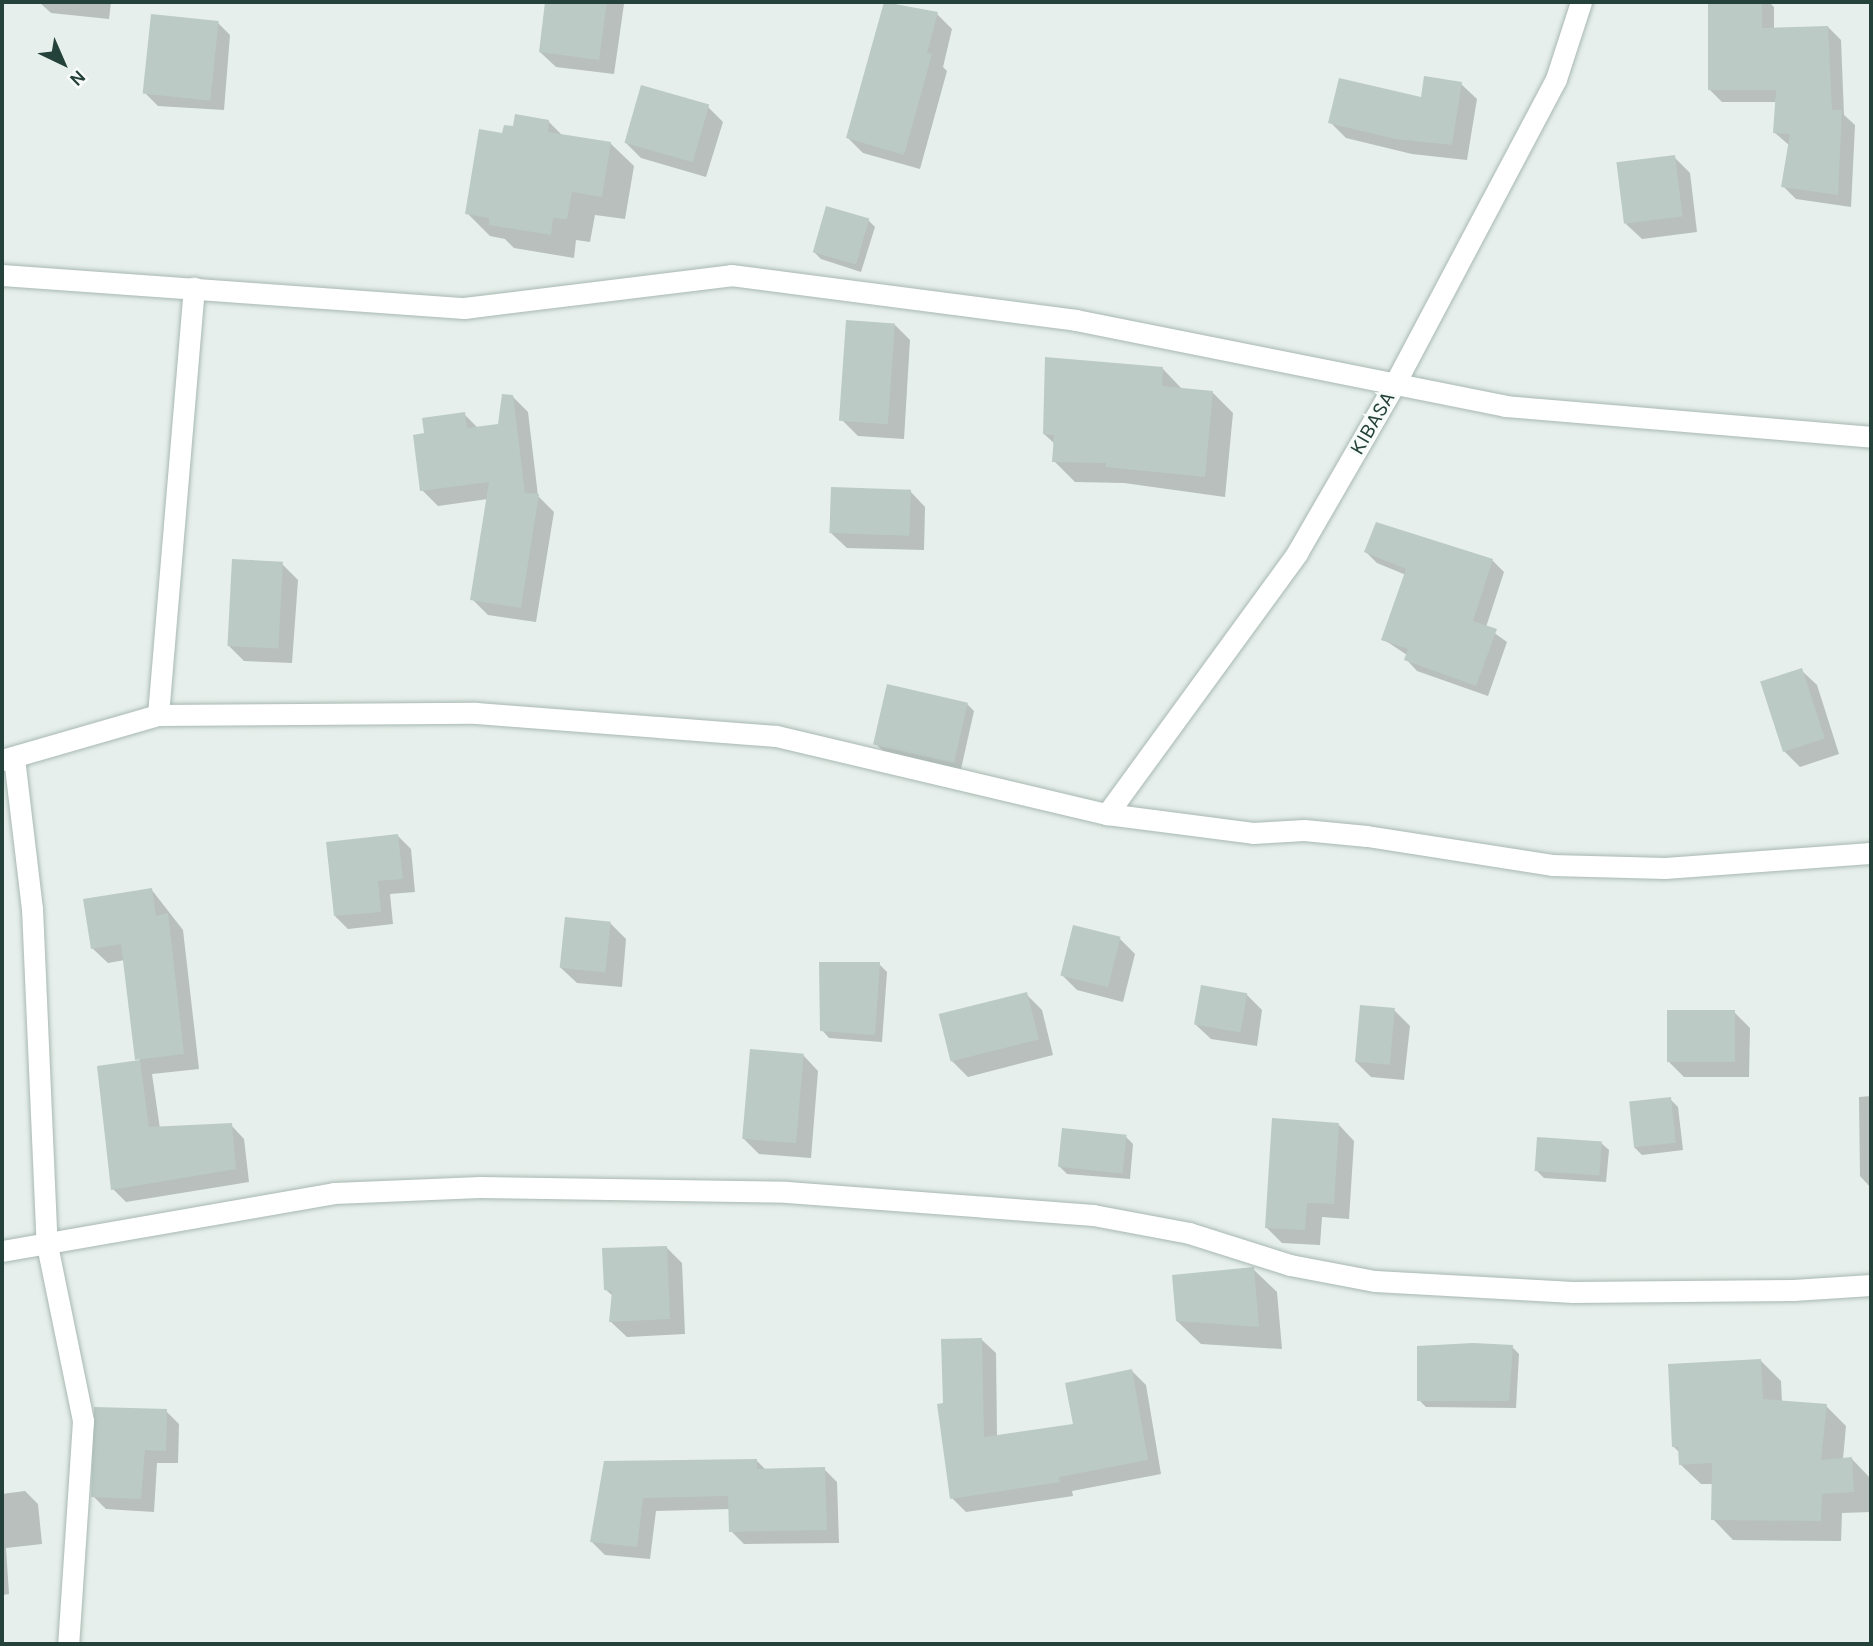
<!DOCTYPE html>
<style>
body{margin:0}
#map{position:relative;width:1873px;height:1646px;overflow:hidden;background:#e6efeb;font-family:Karla,sans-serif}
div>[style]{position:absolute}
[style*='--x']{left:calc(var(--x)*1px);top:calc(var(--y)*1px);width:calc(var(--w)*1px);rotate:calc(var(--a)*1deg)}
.shadow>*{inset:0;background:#0003}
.building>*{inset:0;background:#bbcac4;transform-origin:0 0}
.roads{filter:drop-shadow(0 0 2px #a8b8b2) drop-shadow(0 0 2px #a8b8b2)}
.street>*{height:21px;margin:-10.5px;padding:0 10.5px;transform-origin:10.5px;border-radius:10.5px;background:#fff}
span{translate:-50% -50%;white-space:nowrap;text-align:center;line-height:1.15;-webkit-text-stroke:6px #f7fbf9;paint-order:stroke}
.street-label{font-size:21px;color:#24423a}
.frame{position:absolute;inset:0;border:4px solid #24423a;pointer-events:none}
.north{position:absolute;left:28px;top:28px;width:70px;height:70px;-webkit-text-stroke:5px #f7fbf9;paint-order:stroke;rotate:136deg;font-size:19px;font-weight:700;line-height:28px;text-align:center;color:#24423a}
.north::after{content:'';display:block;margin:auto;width:24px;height:32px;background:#24423a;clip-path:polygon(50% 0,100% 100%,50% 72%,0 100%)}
</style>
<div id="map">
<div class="shadow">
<i style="clip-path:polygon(39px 2px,111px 2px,109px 19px,51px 13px)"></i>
<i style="clip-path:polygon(547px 2px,624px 4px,614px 74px,556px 67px,540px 52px)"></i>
<i style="clip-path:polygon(885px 2px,937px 14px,952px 29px,943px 67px,947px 71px,920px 169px,863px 153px,848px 138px)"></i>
<i style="clip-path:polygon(1710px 2px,1769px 2px,1774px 7px,1774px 30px,1828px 27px,1841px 40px,1844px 115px,1855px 125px,1851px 207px,1796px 199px,1783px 186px,1790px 146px,1775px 133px,1777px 102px,1722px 102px,1709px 89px)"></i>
<i style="clip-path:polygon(218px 23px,230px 35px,224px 110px,158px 106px,146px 94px)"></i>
<i style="clip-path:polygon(1461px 84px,1477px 99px,1467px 160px,1412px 154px,1346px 138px,1330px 122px,1422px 99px)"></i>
<i style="clip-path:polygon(708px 107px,723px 122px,706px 177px,641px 158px,625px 142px)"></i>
<i style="clip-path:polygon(549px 122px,563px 136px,610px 143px,634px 166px,625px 219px,595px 215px,590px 242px,576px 240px,574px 258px,514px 248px,505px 239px,490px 236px,467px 213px,504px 135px,514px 128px)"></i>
<i style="clip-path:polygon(1674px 157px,1690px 173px,1697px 232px,1642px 239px,1626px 224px)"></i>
<i style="clip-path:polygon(868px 220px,875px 227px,861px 272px,821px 259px,814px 252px)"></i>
<i style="clip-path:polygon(895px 325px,910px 340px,904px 439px,858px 436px,842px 420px)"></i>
<i style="clip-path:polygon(1163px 369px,1183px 390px,1212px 392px,1233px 413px,1225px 497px,1124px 483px,1075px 482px,1054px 461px,1055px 444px,1044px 434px)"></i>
<i style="clip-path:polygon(512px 396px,528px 412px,538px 496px,554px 512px,536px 622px,488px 615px,472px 599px,488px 499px,438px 506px,422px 490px,425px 435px,464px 414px,478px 428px,499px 426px)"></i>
<i style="clip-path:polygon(910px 491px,925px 507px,924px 550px,847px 548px,831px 533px)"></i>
<i style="clip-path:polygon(1366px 552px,1492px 560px,1504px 572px,1486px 627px,1507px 642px,1488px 696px,1417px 671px,1406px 659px,1407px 655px,1383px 639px,1406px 575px,1377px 563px)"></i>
<i style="clip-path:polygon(282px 564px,298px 580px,292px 663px,244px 661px,228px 645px)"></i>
<i style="clip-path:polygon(1801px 670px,1817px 685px,1839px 754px,1800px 767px,1784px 751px)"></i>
<i style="clip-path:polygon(967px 704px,974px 711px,961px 769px,884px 752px,876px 744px)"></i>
<i style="clip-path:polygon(398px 836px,411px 849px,415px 892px,390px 894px,393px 924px,348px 929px,335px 916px)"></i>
<i style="clip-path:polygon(151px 889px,183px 930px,199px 1069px,152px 1074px,160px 1129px,231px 1125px,244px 1139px,249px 1182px,126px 1202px,113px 1189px,140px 1062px,125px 960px,108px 963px,92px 948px)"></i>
<i style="clip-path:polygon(610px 923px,626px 939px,622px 987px,577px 983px,561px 968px)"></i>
<i style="clip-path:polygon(1119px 938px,1135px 954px,1123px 1002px,1077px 990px,1062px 975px)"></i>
<i style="clip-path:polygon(879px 964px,887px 972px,882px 1042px,829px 1038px,822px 1030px)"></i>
<i style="clip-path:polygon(1026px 994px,1042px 1010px,1053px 1055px,968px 1077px,952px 1061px)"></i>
<i style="clip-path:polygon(1246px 994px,1262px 1010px,1257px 1046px,1211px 1039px,1195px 1024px)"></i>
<i style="clip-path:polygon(1394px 1010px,1410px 1026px,1404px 1080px,1371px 1077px,1355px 1061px)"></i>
<i style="clip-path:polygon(1734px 1012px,1750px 1028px,1749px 1077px,1684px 1077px,1668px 1061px)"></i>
<i style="clip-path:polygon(803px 1055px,818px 1071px,811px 1158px,759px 1154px,743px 1138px)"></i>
<i style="clip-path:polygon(1871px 1096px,1871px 1188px,1860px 1176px,1859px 1097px)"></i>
<i style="clip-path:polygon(1670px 1099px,1678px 1107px,1683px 1150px,1642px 1155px,1634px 1147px)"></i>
<i style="clip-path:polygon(1339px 1125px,1354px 1141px,1349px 1219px,1322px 1217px,1320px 1245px,1282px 1243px,1266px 1227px)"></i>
<i style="clip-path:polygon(1126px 1137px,1133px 1144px,1130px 1179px,1067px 1174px,1059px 1166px)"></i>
<i style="clip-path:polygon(1601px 1143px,1609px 1150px,1606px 1182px,1544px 1178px,1537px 1171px)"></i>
<i style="clip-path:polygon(667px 1248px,682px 1263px,685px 1334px,627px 1337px,611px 1322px,614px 1297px,605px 1289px)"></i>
<i style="clip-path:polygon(1253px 1269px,1277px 1292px,1282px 1349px,1201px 1344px,1177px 1321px)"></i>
<i style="clip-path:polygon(982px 1340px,996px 1353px,997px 1437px,1075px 1425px,1132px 1371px,1146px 1385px,1161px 1474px,1072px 1491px,1073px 1496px,966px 1512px,952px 1498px,945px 1404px)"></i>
<i style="clip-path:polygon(1512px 1347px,1519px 1354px,1516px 1408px,1426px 1407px,1419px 1400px)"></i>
<i style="clip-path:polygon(1761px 1361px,1781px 1381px,1782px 1403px,1826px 1406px,1846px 1426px,1843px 1459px,1851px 1458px,1871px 1479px,1871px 1512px,1842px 1513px,1841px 1541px,1733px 1540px,1713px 1519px,1713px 1484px,1701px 1484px,1680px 1464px,1680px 1453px,1673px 1446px)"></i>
<i style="clip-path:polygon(166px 1411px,179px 1424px,178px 1463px,157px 1463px,154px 1512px,106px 1509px,93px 1496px)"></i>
<i style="clip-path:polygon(756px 1460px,766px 1470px,824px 1469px,837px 1482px,839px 1543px,744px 1544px,731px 1531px,730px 1509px,656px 1511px,650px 1559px,605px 1555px,592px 1542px,605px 1463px)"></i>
<i style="clip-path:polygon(25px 1491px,38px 1504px,42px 1544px,6px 1548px,9px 1594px,2px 1595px,2px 1494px)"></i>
</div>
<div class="building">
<i style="clip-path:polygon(545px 2px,607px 2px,599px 60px,539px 52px)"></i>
<i style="clip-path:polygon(884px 2px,938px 12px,927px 53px,932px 54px,904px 155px,846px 138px)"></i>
<i style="clip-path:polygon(1708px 2px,1762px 2px,1762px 28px,1828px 26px,1832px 110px,1842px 110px,1838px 195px,1781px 187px,1790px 134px,1773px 133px,1776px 90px,1708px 90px)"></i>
<i style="left:151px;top:14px;width:68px;height:80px;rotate:6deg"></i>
<i style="clip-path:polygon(1424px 76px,1462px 82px,1452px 145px,1395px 139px,1328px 123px,1339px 78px,1421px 97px)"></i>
<i style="left:641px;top:85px;width:71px;height:60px;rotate:16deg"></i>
<i style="clip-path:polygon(515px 114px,549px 120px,548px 132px,611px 142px,602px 197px,572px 192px,567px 219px,553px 218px,551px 235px,489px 225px,489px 218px,465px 214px,479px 129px,502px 133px,504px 125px,513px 126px)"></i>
<i style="left:1675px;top:155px;width:62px;height:59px;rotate:83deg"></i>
<i style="left:826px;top:206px;width:45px;height:48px;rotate:16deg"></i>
<i style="left:846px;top:320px;width:49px;height:101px;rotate:4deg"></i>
<i style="clip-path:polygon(1045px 357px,1163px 367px,1162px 386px,1213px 391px,1205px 477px,1106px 467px,1106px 463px,1052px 462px,1054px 435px,1043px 434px)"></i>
<i style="clip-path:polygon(502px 394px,513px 395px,525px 493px,539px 494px,521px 608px,470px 600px,489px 482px,420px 491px,413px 435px,424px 433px,422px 418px,465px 412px,467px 428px,498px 424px)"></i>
<i style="left:831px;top:487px;width:80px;height:46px;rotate:2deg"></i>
<i style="clip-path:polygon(1376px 522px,1493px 559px,1473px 621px,1497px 629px,1476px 686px,1404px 660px,1408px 649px,1381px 640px,1406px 569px,1364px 552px)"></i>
<i style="left:232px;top:559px;width:51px;height:87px;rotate:3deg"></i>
<i style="left:1802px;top:668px;width:74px;height:44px;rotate:72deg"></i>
<i style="left:887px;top:684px;width:83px;height:62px;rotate:13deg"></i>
<i style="clip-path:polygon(398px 834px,403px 879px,378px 881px,381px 912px,334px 916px,326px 842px)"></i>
<i style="clip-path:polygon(152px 888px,156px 916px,168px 913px,184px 1054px,135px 1060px,121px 944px,91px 949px,83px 899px)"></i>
<i style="left:565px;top:917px;width:46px;height:51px;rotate:6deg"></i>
<i style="left:1073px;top:925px;width:49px;height:52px;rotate:14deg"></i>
<i style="clip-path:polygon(819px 962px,880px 962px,875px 1035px,820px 1031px)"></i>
<i style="left:1201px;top:985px;width:47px;height:40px;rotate:10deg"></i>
<i style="left:1027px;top:992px;width:49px;height:91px;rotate:76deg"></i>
<i style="left:1360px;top:1005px;width:35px;height:57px;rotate:5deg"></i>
<i style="left:1667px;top:1010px;width:68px;height:52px"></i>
<i style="left:750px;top:1049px;width:54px;height:90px;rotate:5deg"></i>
<i style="clip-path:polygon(140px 1060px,149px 1127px,232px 1123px,236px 1169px,111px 1190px,97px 1066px)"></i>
<i style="left:1671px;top:1097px;width:46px;height:42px;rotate:84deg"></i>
<i style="clip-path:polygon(1272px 1118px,1339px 1123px,1334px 1204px,1307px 1203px,1305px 1230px,1265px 1228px)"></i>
<i style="left:1062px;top:1128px;width:65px;height:39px;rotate:6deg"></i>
<i style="left:1537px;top:1137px;width:65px;height:34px;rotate:4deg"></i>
<i style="clip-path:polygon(667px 1246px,670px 1319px,609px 1322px,612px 1291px,604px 1290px,602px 1248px)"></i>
<i style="clip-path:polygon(1254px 1267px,1259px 1327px,1176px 1321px,1172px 1275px)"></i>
<i style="clip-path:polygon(982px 1338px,984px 1437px,1073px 1424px,1065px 1383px,1132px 1369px,1148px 1460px,1059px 1477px,1060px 1482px,950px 1499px,937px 1404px,943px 1403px,941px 1339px)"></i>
<i style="clip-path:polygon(1473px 1343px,1513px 1345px,1509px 1401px,1417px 1401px,1417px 1346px)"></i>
<i style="clip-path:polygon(1761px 1359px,1763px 1399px,1827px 1404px,1821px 1460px,1852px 1457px,1854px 1492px,1822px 1494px,1821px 1521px,1711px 1520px,1712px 1463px,1679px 1465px,1678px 1447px,1672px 1447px,1668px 1364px)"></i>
<i style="clip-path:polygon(94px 1407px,167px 1409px,166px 1451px,145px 1450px,141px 1499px,91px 1497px)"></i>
<i style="clip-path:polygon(757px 1459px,757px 1469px,825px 1467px,827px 1530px,729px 1532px,728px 1496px,643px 1498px,637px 1547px,590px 1542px,604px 1461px)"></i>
</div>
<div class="roads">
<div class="street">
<i style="--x:2;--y:275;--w:463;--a:4.1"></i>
<i style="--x:464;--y:308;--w:269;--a:-7"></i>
<i style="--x:731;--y:275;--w:348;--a:7.4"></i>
<i style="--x:1076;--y:320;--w:438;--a:11.3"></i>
<i style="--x:1505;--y:406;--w:367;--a:4.8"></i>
<i style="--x:158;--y:715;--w:429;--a:-85.2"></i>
<i style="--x:14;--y:758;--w:151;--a:83.2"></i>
<i style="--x:32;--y:908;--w:337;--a:87.5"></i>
<i style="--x:47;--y:1245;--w:180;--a:78.4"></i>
<i style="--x:83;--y:1421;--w:224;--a:93.8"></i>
<i style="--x:2;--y:760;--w:162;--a:-16.1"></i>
<i style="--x:158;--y:715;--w:318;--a:-0.4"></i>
<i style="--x:476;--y:713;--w:301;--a:4.4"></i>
<i style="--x:776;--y:736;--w:340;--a:13.3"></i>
<i style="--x:1107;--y:814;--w:147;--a:7.4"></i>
<i style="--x:1253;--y:833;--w:51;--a:-3.4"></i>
<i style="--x:1304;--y:830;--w:63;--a:5.4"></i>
<i style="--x:1367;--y:836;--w:187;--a:8.9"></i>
<i style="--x:1552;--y:865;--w:113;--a:1.5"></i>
<i style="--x:1665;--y:868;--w:207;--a:-4.2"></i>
<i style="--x:1107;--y:814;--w:323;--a:-53.9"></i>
<i style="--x:1297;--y:553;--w:192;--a:-60"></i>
<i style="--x:1393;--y:387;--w:348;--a:-62.1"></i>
<i style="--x:1556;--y:79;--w:81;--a:-72"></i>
<i style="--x:2;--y:1251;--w:337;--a:-9.9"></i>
<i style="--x:334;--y:1193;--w:146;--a:-2.4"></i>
<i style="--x:480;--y:1187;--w:307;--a:0.9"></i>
<i style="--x:787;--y:1192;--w:307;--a:4.3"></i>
<i style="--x:1093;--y:1215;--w:98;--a:10.6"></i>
<i style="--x:1189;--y:1233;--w:106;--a:17.6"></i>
<i style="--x:1290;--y:1265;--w:86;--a:10.7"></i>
<i style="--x:1375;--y:1281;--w:198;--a:3.2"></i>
<i style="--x:1573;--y:1292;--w:220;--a:-0.5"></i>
<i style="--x:1793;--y:1290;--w:78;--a:-3.7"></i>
</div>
</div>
<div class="street-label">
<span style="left:1372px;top:423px;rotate:-60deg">KIBASA</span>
</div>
<div class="frame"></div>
<div class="north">N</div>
</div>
